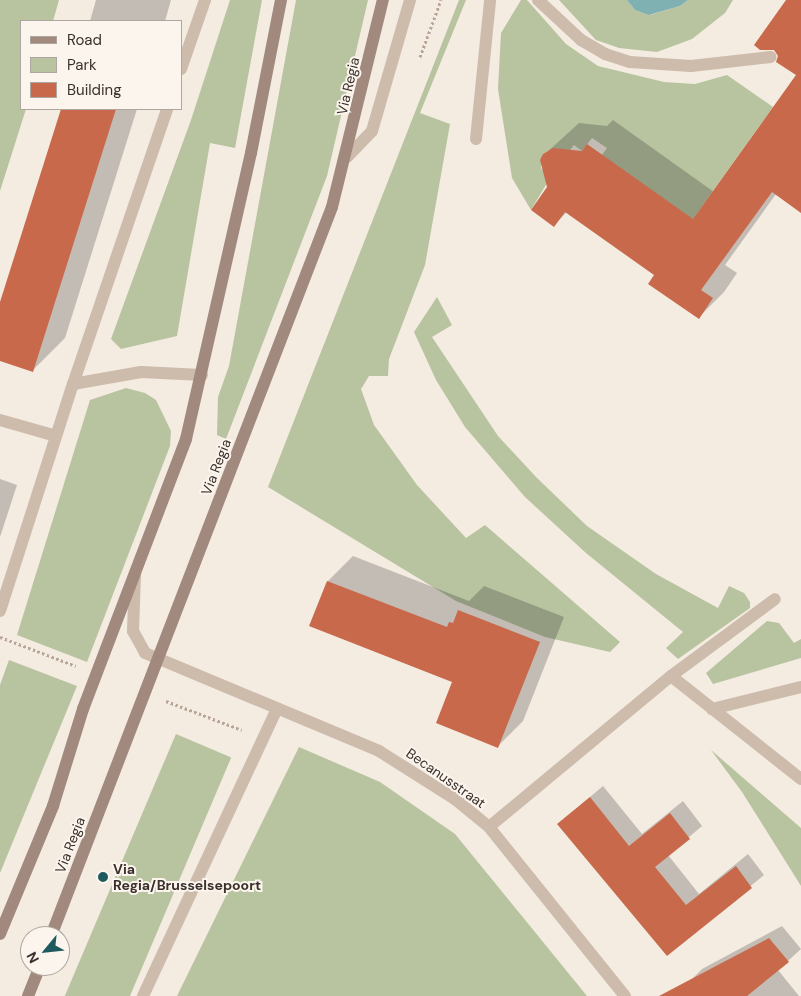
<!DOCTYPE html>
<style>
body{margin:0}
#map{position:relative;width:801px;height:996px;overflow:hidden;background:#f4ebe1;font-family:"DM Sans",sans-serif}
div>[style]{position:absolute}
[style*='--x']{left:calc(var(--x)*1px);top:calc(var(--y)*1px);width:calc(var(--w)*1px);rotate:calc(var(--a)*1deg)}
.green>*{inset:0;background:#b8c4a0;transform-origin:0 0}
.water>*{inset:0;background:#7fb0b2}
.shadow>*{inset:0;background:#0003}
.building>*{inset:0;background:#c8694b}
.path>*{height:3px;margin-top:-1.5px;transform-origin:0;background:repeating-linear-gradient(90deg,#b9a596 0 2.5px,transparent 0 5px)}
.service>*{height:12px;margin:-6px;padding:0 6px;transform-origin:6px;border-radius:6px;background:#cdbbac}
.minor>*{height:12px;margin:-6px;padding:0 6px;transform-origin:6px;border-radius:6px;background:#cdbbac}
.secondary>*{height:12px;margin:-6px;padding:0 6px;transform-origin:6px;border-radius:6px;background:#a18a7d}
.dots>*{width:14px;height:14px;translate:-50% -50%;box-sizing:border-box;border:2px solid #fbf5ee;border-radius:50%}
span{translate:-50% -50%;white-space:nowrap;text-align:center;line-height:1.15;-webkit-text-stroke:4px #fbf5ee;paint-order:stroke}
.street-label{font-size:14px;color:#3b302b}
.poi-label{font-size:14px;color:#3b302b;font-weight:700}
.left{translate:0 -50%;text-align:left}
.legend{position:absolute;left:20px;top:20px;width:162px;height:90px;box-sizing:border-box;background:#fbf5ee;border:1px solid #aea6a0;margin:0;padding:6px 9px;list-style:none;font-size:15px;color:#3b302b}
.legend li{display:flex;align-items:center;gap:10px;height:25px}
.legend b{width:25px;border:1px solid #aea6a0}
.north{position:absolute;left:20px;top:926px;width:50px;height:50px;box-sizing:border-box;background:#fbf5ee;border:1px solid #aea6a0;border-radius:50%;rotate:242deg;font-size:14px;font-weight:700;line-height:20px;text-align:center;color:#3b302b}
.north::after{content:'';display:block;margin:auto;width:18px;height:22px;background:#1f5a5e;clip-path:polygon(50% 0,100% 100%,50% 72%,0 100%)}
</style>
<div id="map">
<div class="green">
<i style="clip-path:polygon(0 0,59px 0,53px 21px,21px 21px,21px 109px,26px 109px,0 191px)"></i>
<i style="clip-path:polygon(230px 0,262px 0,235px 148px,210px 143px,177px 336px,121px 349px,111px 339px,191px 120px)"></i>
<i style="clip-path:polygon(296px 0,368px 0,327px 176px,226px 439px,217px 435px,218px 397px,229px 366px)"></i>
<i style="clip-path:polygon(459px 0,466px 0,420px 113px,450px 124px,425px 265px,389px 359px,388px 376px,369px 376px,361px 389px,374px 425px,417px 485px,466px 538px,485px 525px,620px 642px,610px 652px,545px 637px,456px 601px,268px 487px)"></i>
<i style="clip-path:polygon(521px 0,527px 0,566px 44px,598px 66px,664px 82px,695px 84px,727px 75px,773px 107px,683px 233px,602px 155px,607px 148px,592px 138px,582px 151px,574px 145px,567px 154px,554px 148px,543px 154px,541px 168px,550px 178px,531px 210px,512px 178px,498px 89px,501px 33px)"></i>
<i style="clip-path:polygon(559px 0,627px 0,635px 10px,650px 15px,680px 6px,688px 0,733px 0,725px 13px,692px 39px,657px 52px,619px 48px,596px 40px)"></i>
<i style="clip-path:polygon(437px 297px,452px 325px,432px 337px,498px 436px,536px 477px,587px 526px,656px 574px,718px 608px,729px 586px,744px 593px,750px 602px,750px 608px,678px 659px,666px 648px,683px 632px,586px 553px,525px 497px,465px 427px,436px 380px,414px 332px)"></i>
<i style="clip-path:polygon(126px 388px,145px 393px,156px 400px,171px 431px,170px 446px,87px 662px,17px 635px,90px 400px)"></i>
<i style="clip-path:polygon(767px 621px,779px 623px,794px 643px,801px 639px,801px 658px,713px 684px,706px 673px)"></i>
<i style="clip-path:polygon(9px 660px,77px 686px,0 873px,0 685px)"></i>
<i style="left:176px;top:734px;width:60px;height:288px;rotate:23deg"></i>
<i style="clip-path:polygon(299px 747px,380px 782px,455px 834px,587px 996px,177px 996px)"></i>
<i style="clip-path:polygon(711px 750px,801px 828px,801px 886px,742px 792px)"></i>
</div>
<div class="water">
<i style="clip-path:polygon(627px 0,688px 0,680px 6px,649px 15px,635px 10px)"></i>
</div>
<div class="shadow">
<i style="clip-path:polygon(96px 0,171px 0,165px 21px,90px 21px)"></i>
<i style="clip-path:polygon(787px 0,801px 0,801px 211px,776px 194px,725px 265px,737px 273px,724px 292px,699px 317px,656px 275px,567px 212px,554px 225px,545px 154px,579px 123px,607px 126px,613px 120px,714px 192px,798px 75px)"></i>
<i style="clip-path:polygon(62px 109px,137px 109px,65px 338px,33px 370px,0 360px,0 306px)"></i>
<i style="clip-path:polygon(0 479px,17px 485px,0 537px)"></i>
<i style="clip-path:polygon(353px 556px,469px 601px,484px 586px,564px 617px,523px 721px,498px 746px,454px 681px,311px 625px,328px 581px)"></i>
<i style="clip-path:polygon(603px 786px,642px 834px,683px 801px,702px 826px,668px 855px,699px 894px,748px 854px,764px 875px,668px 954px,558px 824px)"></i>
<i style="clip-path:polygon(782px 926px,801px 949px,778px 970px,799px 996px,702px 996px,690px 981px,702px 969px)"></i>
</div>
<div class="building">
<i style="clip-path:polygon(786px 0,801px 0,801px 213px,772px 192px,701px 290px,713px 298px,699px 319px,648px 284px,654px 275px,565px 212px,554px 227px,531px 210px,547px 187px,540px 160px,543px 154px,553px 148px,582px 151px,587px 144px,693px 219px,796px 75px,776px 62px,778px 56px,774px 50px,760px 50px,754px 45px)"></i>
<i style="clip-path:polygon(61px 109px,116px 109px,33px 372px,0 361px,0 302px)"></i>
<i style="clip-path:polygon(327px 581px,447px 627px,449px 622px,453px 623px,458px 610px,540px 642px,498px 748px,436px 723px,452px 682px,309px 626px)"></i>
<i style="clip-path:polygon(590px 797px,629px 846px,670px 813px,690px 839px,655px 867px,686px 905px,736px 866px,752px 888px,667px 956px,557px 824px)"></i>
<i style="clip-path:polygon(769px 938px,789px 962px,747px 996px,659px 996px)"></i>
</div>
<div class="path">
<i style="--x:420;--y:57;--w:61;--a:-69.8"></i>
<i style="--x:0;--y:637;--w:81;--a:20.9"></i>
<i style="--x:166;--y:701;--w:81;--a:20.9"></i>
</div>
<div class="service">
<i style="--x:538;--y:0;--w:59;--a:42.9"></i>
<i style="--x:581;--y:40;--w:28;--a:30"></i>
<i style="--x:605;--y:54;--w:26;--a:18"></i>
<i style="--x:630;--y:62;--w:61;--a:3.8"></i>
<i style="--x:691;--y:66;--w:80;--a:-6.5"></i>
<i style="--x:476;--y:139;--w:140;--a:-84.2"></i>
<i style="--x:347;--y:157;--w:36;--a:-46"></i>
<i style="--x:372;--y:131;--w:136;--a:-73.8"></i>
<i style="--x:671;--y:676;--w:166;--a:38.4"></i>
<i style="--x:712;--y:709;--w:92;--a:-13.9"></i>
<i style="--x:489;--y:827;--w:236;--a:-39.7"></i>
<i style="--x:671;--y:676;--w:129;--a:-36.5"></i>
</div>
<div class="minor">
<i style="--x:181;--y:69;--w:73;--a:-70.8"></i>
<i style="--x:73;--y:384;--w:69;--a:-10"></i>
<i style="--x:141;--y:372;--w:61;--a:2.8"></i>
<i style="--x:0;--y:420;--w:58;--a:15.9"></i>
<i style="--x:135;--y:574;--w:57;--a:92"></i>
<i style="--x:133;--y:631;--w:25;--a:61"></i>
<i style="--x:145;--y:653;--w:254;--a:22.7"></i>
<i style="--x:379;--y:751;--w:90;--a:32.3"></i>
<i style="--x:455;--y:799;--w:44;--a:39.5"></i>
<i style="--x:489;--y:827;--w:217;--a:51.2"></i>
<i style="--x:0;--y:611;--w:238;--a:-72.2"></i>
<i style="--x:73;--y:384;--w:291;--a:-71.1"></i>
<i style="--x:143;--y:996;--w:317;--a:-65"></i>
</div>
<div class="secondary">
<i style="--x:0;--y:934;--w:139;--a:-67.5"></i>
<i style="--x:53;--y:806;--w:102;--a:-72.8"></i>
<i style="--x:83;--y:709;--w:289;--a:-69.1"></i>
<i style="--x:186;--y:439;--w:293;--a:-77.2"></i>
<i style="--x:251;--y:153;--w:156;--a:-78.9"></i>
<i style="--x:51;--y:936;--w:781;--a:-68.92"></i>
<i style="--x:332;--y:207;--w:213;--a:-76.2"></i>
<i style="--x:28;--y:996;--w:32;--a:-68"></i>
</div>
<div class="dots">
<i style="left:103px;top:877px;background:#1f5a5e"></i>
</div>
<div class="street-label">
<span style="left:348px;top:86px;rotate:-77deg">Via Regia</span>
<span style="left:216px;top:467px;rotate:-69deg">Via Regia</span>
<span style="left:446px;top:778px;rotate:35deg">Becanusstraat</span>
<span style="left:70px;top:845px;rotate:-69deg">Via Regia</span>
</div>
<div class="poi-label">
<span class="left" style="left:113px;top:877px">Via<br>Regia/Brusselsepoort</span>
</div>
<ul class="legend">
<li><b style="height:6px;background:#a18a7d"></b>Road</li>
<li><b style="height:14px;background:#b8c4a0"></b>Park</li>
<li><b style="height:14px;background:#c8694b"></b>Building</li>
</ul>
<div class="north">N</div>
</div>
